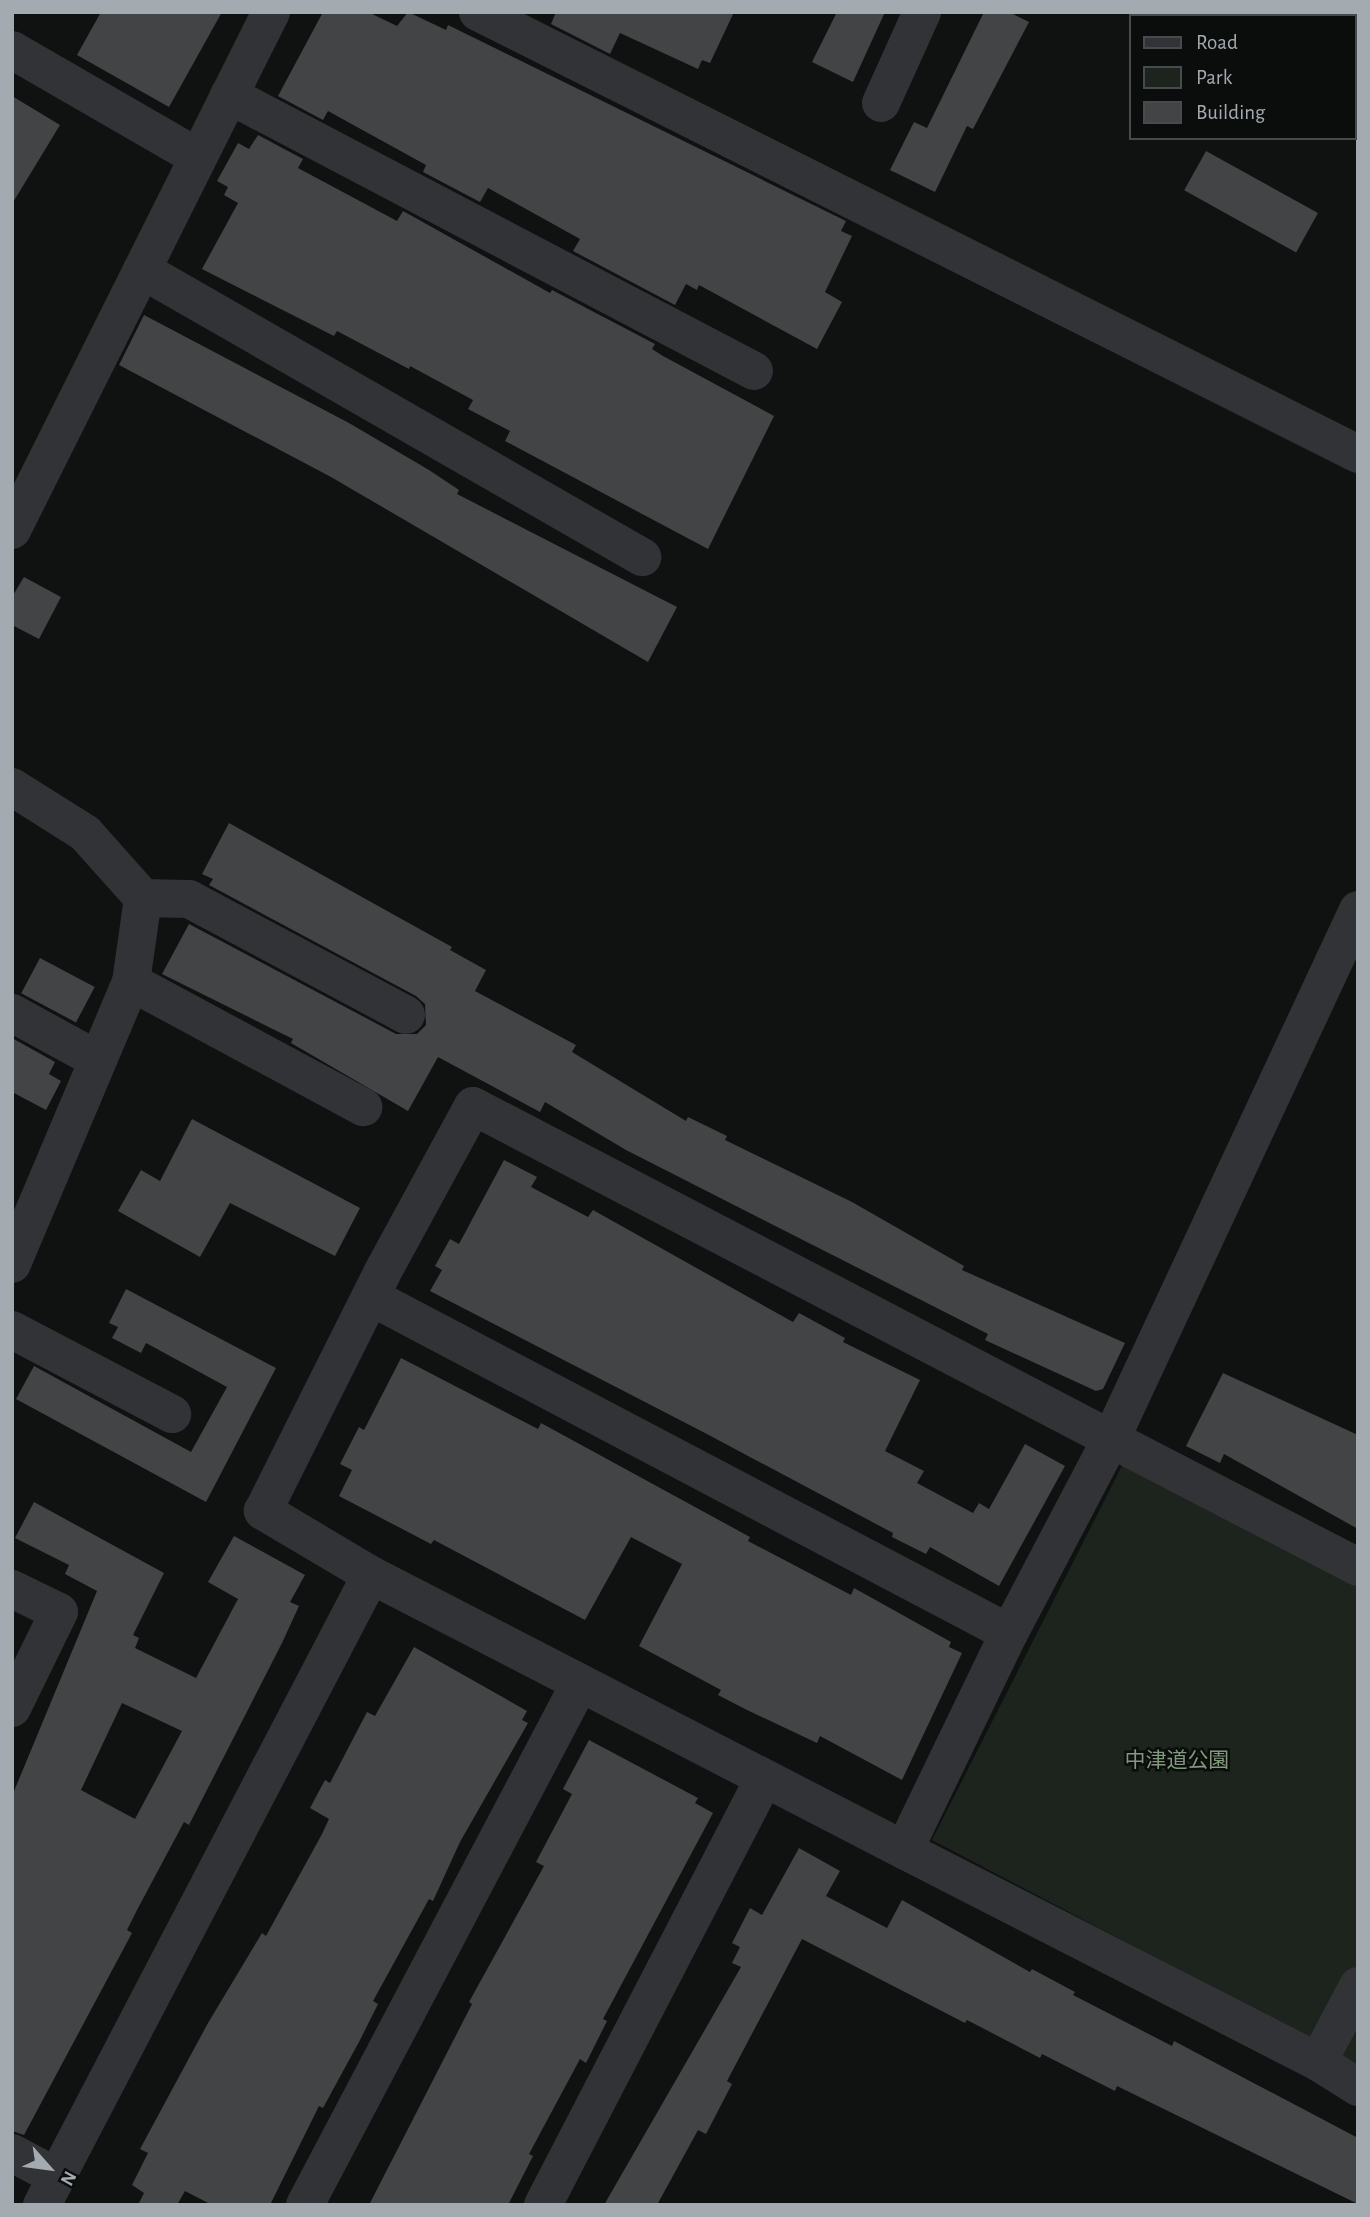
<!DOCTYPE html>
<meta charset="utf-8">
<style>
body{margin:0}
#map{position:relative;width:1370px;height:2217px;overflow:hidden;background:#101111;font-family:"Alegreya Sans","Noto Sans JP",sans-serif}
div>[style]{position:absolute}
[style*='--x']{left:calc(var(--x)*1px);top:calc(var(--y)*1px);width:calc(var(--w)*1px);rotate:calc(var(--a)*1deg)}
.green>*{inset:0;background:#1d241d}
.building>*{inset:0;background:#424446;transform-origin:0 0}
.minor>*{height:38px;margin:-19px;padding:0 19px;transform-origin:19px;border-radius:19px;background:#323336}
.tertiary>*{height:38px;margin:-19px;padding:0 19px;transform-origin:19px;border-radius:19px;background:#323336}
span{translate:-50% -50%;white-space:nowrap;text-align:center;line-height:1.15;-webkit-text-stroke:5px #0b0c0c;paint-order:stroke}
.park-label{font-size:21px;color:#80997c}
.frame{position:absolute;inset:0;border:14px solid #a3aab0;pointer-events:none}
.legend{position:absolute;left:1129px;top:14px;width:228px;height:126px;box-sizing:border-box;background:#0b0c0c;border:2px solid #484b4e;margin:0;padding:9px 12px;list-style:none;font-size:21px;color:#a3aab0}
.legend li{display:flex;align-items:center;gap:14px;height:35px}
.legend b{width:35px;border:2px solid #484b4e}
.north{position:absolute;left:14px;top:2133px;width:70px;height:70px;-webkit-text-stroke:5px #0b0c0c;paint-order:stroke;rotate:118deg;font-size:19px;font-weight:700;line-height:28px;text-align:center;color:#a3aab0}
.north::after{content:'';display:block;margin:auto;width:24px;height:32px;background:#a3aab0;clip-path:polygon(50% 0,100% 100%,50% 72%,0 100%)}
</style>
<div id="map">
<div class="green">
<i style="clip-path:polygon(1125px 1460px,1358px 1580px,1358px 2064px,932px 1840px)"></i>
</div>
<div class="building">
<i style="clip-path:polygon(101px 12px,222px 12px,169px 107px,77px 55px)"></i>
<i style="clip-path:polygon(323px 12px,368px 12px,397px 26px,408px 12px,446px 30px,448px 25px,846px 221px,841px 231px,852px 236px,825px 292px,842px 302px,817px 349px,699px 285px,697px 290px,686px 284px,675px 305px,573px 251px,580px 239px,488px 188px,480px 202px,423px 172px,426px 165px,328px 111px,323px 120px,278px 96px)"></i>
<i style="clip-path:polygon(556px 12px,734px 12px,710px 63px,702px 60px,698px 69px,620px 33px,610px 54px,551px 24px)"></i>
<i style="clip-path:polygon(837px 12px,885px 12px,853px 82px,812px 62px)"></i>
<i style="clip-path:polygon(984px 12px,1009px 12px,1029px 22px,973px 129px,967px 126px,935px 192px,890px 170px,914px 122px,927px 128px)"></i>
<i style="clip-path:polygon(12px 96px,60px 125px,12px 204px)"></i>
<i style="clip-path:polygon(258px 135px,303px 159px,298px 168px,397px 221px,403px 211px,550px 293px,552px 290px,655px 344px,652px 349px,663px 356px,774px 416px,708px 549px,505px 441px,510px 431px,468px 409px,473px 400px,410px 366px,409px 369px,337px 331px,334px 336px,202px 269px,238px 203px,224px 195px,228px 187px,217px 181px,238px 143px,249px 149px)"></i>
<i style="left:1206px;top:151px;width:128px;height:45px;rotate:29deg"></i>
<i style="clip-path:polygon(144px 315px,349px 423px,429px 470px,459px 490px,457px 494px,677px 607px,648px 662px,331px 477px,119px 365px)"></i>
<i style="clip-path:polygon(24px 577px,61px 597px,39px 639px,12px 625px,12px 597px)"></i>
<i style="clip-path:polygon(229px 823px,452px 947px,450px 950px,486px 970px,475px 991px,576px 1045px,572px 1052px,686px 1121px,688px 1117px,727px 1136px,725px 1140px,852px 1202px,964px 1266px,962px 1270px,1125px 1343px,1103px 1389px,1096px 1391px,985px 1340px,988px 1334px,626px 1150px,545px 1102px,540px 1112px,438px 1057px,408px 1111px,291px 1043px,293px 1039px,162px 974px,189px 924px,396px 1034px,417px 1034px,426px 1025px,425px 1004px,416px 996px,209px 885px,213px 879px,202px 874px)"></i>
<i style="left:40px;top:958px;width:62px;height:40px;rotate:28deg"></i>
<i style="clip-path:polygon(12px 1038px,55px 1062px,49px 1074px,61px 1081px,46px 1110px,12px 1092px)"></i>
<i style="clip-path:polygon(192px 1119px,360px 1208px,335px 1256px,230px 1203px,200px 1257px,118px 1211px,141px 1170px,160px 1181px)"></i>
<i style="clip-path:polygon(504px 1160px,537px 1177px,531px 1187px,588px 1217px,593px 1210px,793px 1322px,799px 1313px,845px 1338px,843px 1342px,920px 1380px,885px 1451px,924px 1471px,917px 1483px,973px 1513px,979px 1503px,989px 1509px,1025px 1444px,1065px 1466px,999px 1586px,930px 1547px,926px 1554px,892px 1537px,893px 1533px,705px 1433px,430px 1291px,442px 1270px,435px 1266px,450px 1239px,459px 1244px)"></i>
<i style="clip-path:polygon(126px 1289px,276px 1368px,206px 1502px,16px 1399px,34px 1366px,191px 1452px,227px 1387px,146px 1343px,141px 1353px,112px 1338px,118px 1327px,109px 1323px)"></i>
<i style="clip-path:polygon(401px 1358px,538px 1429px,541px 1423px,750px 1537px,748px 1541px,851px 1595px,854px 1588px,951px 1642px,949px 1647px,962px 1653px,902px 1780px,820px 1736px,817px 1743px,747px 1710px,718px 1695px,721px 1690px,639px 1646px,682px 1564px,631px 1537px,585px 1620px,434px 1540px,431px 1544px,339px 1496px,352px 1470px,340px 1464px,359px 1427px,364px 1430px)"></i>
<i style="clip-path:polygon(1223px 1373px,1358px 1435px,1358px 1529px,1224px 1454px,1220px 1463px,1186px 1446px)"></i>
<i style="clip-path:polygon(evenodd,34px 1502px,164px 1573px,133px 1635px,139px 1638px,135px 1648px,196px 1678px,238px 1599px,208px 1582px,234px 1536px,305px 1575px,290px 1602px,299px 1606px,282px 1643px,189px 1825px,184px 1822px,137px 1910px,127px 1930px,132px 1933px,24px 2135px,12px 2131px,12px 1796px,97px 1591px,65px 1574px,69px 1565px,15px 1538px,34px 1502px,122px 1703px,182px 1731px,135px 1819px,81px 1790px,122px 1703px)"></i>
<i style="clip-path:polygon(414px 1647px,527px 1711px,522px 1720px,528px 1723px,460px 1842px,433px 1901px,429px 1899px,373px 2001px,378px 2004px,360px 2040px,323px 2108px,319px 2106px,270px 2205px,212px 2205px,185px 2191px,177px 2205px,138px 2205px,144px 2193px,132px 2185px,148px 2153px,140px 2149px,208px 2023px,262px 1933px,266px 1936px,322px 1834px,329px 1819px,310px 1808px,325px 1780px,330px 1783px,367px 1712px,375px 1716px)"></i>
<i style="clip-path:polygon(589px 1740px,698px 1798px,695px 1803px,713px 1813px,603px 2019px,607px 2021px,586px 2063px,580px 2059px,529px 2154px,533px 2156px,508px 2205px,369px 2205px,472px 2004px,469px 2002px,544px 1866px,536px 1862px,572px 1794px,563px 1789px)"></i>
<i style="clip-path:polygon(799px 1848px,840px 1871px,826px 1896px,887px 1928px,902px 1900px,1030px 1972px,1032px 1969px,1075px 1992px,1073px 1995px,1172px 2046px,1174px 2041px,1358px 2138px,1358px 2204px,1117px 2086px,1115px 2091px,1042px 2054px,1040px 2058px,967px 2020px,965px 2023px,802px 1939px,727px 2081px,732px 2084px,706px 2134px,698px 2130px,657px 2205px,604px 2205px,741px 1967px,732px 1963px,740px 1947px,732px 1943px,750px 1908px,762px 1915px)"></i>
</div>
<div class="minor">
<i style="--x:478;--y:12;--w:985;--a:26.67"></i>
<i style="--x:1304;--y:12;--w:8;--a:30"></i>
<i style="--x:1354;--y:40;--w:4;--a:27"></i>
<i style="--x:12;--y:50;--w:214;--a:30"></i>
<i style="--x:229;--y:95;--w:593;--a:27.73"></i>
<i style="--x:881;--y:103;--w:100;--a:-65.7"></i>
<i style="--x:142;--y:270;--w:577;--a:29.86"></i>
<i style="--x:12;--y:530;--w:579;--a:-63.43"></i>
<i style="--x:12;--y:787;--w:86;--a:32.2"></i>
<i style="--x:85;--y:833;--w:87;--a:48.3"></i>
<i style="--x:143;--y:898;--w:85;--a:98.1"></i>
<i style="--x:131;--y:982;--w:306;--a:112.9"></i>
<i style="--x:143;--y:898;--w:46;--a:1.2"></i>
<i style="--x:189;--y:899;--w:246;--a:28.1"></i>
<i style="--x:1358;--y:910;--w:584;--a:115.03"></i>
<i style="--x:1111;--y:1439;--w:219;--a:117.7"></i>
<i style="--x:1009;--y:1633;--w:241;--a:115.8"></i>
<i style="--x:904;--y:1850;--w:600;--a:-152.71"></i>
<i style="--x:371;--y:1575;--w:126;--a:-149.3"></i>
<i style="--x:263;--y:1511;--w:266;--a:-63.4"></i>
<i style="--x:382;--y:1273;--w:190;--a:-61.4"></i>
<i style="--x:473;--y:1106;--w:720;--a:27.56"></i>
<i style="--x:1111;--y:1439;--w:278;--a:27.4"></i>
<i style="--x:131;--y:982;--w:264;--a:28.3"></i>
<i style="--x:12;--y:1013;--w:96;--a:28.7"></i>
<i style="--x:373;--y:1298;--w:719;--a:27.78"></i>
<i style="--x:12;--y:1330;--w:181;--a:27.7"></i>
<i style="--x:12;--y:1589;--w:52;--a:26.1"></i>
<i style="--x:59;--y:1612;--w:107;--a:116.1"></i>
<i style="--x:1318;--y:2062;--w:86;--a:-62.2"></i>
<i style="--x:12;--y:2153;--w:51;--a:28.1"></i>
<i style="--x:42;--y:2205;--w:711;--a:-62.43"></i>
<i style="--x:305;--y:2205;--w:590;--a:-62.22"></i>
<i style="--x:543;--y:2205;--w:480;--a:-62.6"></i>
</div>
<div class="tertiary">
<i style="--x:904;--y:1850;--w:465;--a:27.1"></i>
<i style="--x:1318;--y:2062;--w:47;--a:32"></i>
</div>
<div class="park-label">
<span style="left:1177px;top:1761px">中津道公園</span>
</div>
<div class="frame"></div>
<ul class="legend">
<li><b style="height:9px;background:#323336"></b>Road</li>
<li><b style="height:19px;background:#1d241d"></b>Park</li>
<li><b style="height:19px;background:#424446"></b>Building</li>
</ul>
<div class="north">N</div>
</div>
